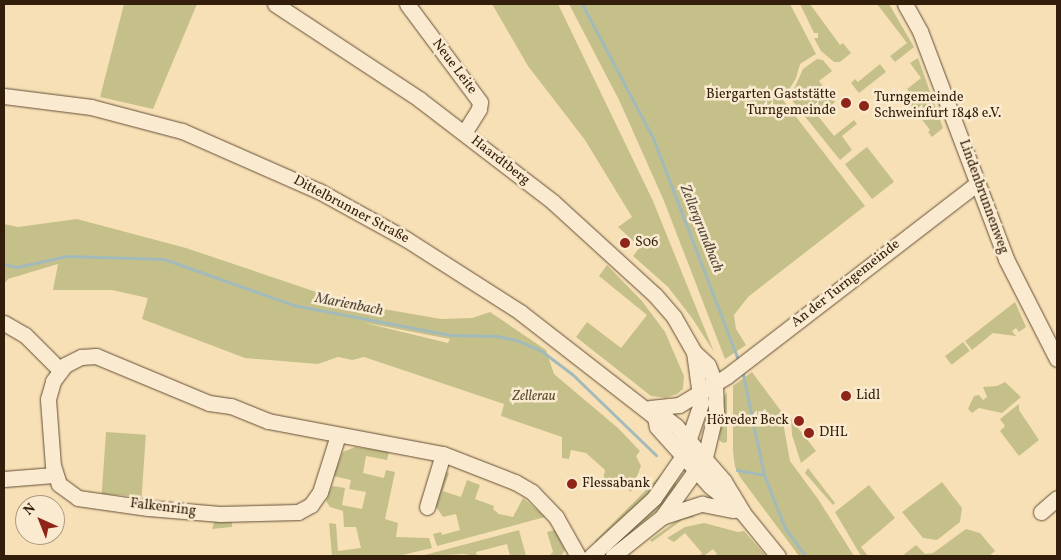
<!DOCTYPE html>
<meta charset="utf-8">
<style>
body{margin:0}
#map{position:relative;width:1061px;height:560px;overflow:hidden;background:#f8e0b6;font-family:Vollkorn,serif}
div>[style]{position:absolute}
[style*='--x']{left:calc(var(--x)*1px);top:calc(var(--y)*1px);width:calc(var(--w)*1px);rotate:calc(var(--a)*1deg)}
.green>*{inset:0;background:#c5c089;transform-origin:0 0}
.stream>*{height:3px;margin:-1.5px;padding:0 1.5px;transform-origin:1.5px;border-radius:1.5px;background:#a3baba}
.roads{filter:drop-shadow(0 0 1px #644e36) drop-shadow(0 0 1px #644e36)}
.minor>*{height:15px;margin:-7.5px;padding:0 7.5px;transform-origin:7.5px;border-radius:7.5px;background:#faebd0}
.dots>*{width:14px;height:14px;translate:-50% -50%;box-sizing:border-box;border:2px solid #faebd0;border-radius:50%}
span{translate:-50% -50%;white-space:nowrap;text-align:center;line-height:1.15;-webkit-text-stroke:5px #faebd0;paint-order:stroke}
.street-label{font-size:14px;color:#331e0b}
.poi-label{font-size:14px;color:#331e0b}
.right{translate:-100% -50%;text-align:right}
.left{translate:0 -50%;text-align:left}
.park-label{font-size:14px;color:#5f4f31;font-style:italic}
.water-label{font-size:15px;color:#554d40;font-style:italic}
.frame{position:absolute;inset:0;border:5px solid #331e0b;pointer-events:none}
.north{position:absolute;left:15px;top:495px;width:50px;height:50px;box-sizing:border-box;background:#faebd0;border:1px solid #aa9981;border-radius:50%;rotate:316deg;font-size:14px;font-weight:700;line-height:20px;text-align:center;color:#331e0b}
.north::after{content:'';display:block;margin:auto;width:18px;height:22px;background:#8f2418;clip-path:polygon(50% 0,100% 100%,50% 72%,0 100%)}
</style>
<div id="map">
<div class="green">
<i style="clip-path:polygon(124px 4px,197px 4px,153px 109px,100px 97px)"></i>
<i style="clip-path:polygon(492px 4px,558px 4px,653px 201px,714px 352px,692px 318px,668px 287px,633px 256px,640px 247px,618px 227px,632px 217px,585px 140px,528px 66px)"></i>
<i style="clip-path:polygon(569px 4px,790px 4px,816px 54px,800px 64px,796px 78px,783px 100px,865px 206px,748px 297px,734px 315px,736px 329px,746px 345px,725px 359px,664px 201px,619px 100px)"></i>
<i style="clip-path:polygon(800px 4px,810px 4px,840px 45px,843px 43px,851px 53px,840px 62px,834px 62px,821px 51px,814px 38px,818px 38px,818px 33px,814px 33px)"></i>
<i style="clip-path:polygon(877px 4px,889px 4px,914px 47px,895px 62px,890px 56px,907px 43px)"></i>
<i style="clip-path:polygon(918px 58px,943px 128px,932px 137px,928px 132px,930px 130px,907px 100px,913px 95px,907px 89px,921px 78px,910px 63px)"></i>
<i style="clip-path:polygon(817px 59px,823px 60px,832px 71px,819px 81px,835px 102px,818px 116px,834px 136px,854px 120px,857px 124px,842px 136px,852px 150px,840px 160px,790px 98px,803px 69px)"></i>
<i style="clip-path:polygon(880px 64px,886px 72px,859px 93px,851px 83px,855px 79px,858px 82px)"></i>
<i style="left:867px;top:147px;width:44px;height:28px;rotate:52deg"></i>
<i style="clip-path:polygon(evenodd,77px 219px,186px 248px,349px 303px,441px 319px,472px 318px,490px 312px,546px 350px,554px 374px,618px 428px,640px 451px,636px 456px,641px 466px,631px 492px,618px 479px,603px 480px,605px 470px,586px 453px,571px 450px,569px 459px,562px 458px,562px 437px,501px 416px,504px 404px,364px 357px,352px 360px,338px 357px,318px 364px,245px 358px,142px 319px,148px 298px,112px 290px,53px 290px,58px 264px,8px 279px,4px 284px,4px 224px,18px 227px,77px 219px,361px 322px,450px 339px,448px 343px,361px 322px)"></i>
<i style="clip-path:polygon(607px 265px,642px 301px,665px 332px,684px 376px,683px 389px,677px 394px,666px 398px,651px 396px,576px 337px,587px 322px,621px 348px,647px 315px,599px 276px)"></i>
<i style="clip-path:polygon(1015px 302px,1026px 327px,1019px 332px,1016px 328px,1012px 331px,1016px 336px,993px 333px,972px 350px,965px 341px)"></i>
<i style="left:963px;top:342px;width:11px;height:23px;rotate:52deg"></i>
<i style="clip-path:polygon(752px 372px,781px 411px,790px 461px,818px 499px,854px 556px,799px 556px,740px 477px,735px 467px,733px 451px,733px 386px)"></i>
<i style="clip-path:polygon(1005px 382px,1021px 397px,1002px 413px,979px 408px,972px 413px,968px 409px,974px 396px,979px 395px,983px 400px,987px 397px,983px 387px,997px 386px)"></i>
<i style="clip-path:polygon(727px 392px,727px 442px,723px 443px,719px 440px,724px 397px)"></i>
<i style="clip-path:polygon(1019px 404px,1019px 410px,1039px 440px,1019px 456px,1000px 431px,1005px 426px,1000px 419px)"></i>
<i style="clip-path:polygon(791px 419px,816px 451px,801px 463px,792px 435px)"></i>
<i style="left:106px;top:432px;width:40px;height:62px;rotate:4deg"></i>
<i style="clip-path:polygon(355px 447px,389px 452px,387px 460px,366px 456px,363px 473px,384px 478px,386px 470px,395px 472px,385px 519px,398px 523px,396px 537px,429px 538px,432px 548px,398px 556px,332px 556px,329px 523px,336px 524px,338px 551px,361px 548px,356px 527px,344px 527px,343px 511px,330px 507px,326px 501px,332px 486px,340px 487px,345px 488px,342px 505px,362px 509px,366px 492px,349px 489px,351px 480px,333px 476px,343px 452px)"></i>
<i style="clip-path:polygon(808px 468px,835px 503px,833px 505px,805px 473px)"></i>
<i style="clip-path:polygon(445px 472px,449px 473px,443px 491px,461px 497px,467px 480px,480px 485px,475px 499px,494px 506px,493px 509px,499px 514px,513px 517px,523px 498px,545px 517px,437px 546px,433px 534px,441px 532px,442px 535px,460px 530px,456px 514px,443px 517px,435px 505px)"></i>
<i style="clip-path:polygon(664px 472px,648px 495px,595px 544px,595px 541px)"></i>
<i style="clip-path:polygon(674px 482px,679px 487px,659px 509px,601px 556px)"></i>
<i style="clip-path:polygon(942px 482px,962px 508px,960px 522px,937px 540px,923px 538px,902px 512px)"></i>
<i style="clip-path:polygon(869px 485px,895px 518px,861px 547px,868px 556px,861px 556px,835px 512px)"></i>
<i style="clip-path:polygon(693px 509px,694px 517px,682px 520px,652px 542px,650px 540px)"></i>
<i style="clip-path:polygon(215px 520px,232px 521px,232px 527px,212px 529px)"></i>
<i style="clip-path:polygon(704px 523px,738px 532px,744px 531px,766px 556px,714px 556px,717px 554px,713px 549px,704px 556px,699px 556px,702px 553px,685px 533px,674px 542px,667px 538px,685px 527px)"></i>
<i style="clip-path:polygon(966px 529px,980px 533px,995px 551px,989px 556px,902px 556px,916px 545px,925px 554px,933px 553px)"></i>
<i style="clip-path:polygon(519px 530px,526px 556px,510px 556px,507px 544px,476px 552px,477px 556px,464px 554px,421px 556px)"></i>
<i style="clip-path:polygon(555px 530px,565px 550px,561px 556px,549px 556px,553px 552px,547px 532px)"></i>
</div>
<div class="stream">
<i style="--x:582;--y:4;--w:152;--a:62.1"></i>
<i style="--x:653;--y:138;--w:240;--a:69"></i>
<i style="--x:4;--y:264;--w:13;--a:13"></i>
<i style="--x:17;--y:267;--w:51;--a:-12.4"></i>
<i style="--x:67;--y:256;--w:97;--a:1.8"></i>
<i style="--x:164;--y:259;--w:137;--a:19.6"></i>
<i style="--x:293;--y:305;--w:160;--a:10.8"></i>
<i style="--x:450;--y:335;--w:46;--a:1.2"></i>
<i style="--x:496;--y:336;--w:20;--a:11"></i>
<i style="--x:516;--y:340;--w:26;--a:23"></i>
<i style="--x:540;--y:350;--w:40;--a:37"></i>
<i style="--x:572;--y:374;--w:117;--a:44"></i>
<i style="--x:742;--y:370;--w:107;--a:78.2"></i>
<i style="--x:737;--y:470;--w:27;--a:10"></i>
<i style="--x:764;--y:475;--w:57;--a:68.4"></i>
<i style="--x:785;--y:528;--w:34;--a:54"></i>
</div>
<div class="roads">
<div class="minor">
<i style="--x:275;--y:4;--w:173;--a:33.4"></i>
<i style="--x:419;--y:99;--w:169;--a:37.5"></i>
<i style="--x:553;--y:202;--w:138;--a:42.4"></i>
<i style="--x:655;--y:295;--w:29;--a:49"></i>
<i style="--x:674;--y:317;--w:40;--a:60.3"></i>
<i style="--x:694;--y:352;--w:19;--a:43"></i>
<i style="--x:708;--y:365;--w:19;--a:69"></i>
<i style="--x:715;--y:383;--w:28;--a:88"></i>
<i style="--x:716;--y:411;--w:47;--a:103.4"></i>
<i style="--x:705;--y:457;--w:74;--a:125.6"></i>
<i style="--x:662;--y:517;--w:63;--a:141.5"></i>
<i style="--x:407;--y:4;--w:122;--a:53.3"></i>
<i style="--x:480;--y:102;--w:7;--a:98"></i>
<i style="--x:479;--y:109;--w:28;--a:122"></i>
<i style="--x:905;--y:4;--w:31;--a:61"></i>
<i style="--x:920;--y:31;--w:244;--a:69.3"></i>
<i style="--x:1006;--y:259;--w:112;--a:63"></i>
<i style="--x:4;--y:96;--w:88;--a:7.2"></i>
<i style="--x:91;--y:107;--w:94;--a:14.8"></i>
<i style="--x:182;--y:131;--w:150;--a:23.7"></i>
<i style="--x:319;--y:191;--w:99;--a:28.9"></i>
<i style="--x:406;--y:239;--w:135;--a:32.6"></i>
<i style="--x:520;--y:312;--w:171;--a:37.9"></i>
<i style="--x:655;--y:417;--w:11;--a:5"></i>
<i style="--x:666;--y:418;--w:13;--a:39"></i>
<i style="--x:676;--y:426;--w:73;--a:48.9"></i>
<i style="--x:724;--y:481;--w:37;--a:59"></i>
<i style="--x:743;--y:513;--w:55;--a:50.9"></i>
<i style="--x:4;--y:323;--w:24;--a:30"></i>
<i style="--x:25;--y:335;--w:49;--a:45"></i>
<i style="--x:650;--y:408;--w:29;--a:-6"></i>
<i style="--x:679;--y:405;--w:56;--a:-31.1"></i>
<i style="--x:727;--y:376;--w:314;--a:-37.6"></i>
<i style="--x:655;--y:417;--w:10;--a:79"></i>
<i style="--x:657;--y:427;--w:79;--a:48.1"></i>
<i style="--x:710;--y:486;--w:39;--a:40"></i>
<i style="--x:338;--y:435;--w:60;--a:107.5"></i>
<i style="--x:320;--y:492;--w:16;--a:125"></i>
<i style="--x:311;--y:505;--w:15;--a:152"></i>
<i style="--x:298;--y:512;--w:78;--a:178.5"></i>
<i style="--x:220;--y:514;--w:72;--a:-175.2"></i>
<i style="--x:148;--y:508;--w:71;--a:-171.9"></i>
<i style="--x:78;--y:498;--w:24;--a:-144"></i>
<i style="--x:59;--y:484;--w:19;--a:-108"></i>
<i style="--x:53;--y:466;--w:67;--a:-94.3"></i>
<i style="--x:48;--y:399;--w:19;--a:-74"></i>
<i style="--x:53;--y:381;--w:20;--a:-53"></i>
<i style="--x:65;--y:365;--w:18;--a:-27"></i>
<i style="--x:81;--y:357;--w:15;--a:-4"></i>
<i style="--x:96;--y:356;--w:122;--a:22.6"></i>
<i style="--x:209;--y:403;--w:22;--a:8"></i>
<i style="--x:231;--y:406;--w:40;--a:22"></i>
<i style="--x:268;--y:421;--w:178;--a:10.7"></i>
<i style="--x:443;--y:454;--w:77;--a:21.3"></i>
<i style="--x:515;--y:482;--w:20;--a:30"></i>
<i style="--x:532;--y:492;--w:35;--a:46"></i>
<i style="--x:556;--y:517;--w:45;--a:60.6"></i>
<i style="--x:4;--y:479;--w:50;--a:-4.6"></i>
<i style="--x:427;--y:507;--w:55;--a:-73.2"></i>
<i style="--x:1041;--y:512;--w:21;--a:-41"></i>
<i style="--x:664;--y:516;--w:40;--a:-18"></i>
<i style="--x:702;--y:504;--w:32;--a:11"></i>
<i style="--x:591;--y:556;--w:86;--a:-42.6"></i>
<i style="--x:654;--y:498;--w:51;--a:-55.4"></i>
<i style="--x:683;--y:456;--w:56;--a:-71.2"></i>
<i style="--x:701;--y:403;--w:51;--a:-97.8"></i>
</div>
</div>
<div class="dots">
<i style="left:846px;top:103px;background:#8f2418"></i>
<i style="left:864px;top:106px;background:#8f2418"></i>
<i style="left:625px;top:243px;background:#8f2418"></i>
<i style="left:846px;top:396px;background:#8f2418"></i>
<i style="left:799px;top:421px;background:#8f2418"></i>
<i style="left:809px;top:433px;background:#8f2418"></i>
<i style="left:572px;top:484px;background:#8f2418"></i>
</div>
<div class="street-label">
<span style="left:454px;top:67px;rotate:53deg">Neue Leite</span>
<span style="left:500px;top:161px;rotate:38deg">Haardtberg</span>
<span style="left:983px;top:197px;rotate:70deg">Lindenbrunnenweg</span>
<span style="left:351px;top:210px;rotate:28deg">Dittelbrunner Straße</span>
<span style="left:846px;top:284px;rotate:-38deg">An der Turngemeinde</span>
<span style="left:163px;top:508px;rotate:7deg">Falkenring</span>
</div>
<div class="poi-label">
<span class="right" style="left:836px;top:103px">Biergarten Gaststätte<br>Turngemeinde</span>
<span class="left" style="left:874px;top:106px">Turngemeinde<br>Schweinfurt 1848 e.V.</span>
<span class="left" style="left:635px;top:243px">S06</span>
<span class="left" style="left:856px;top:396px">Lidl</span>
<span class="right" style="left:789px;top:421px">Höreder Beck</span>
<span class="left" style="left:819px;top:433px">DHL</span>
<span class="left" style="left:582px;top:484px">Flessabank</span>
</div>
<div class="park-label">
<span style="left:534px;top:397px">Zellerau</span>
</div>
<div class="water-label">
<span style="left:701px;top:229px;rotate:68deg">Zellergrundbach</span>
<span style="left:349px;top:305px;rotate:11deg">Marienbach</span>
</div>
<div class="frame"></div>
<div class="north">N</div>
</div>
